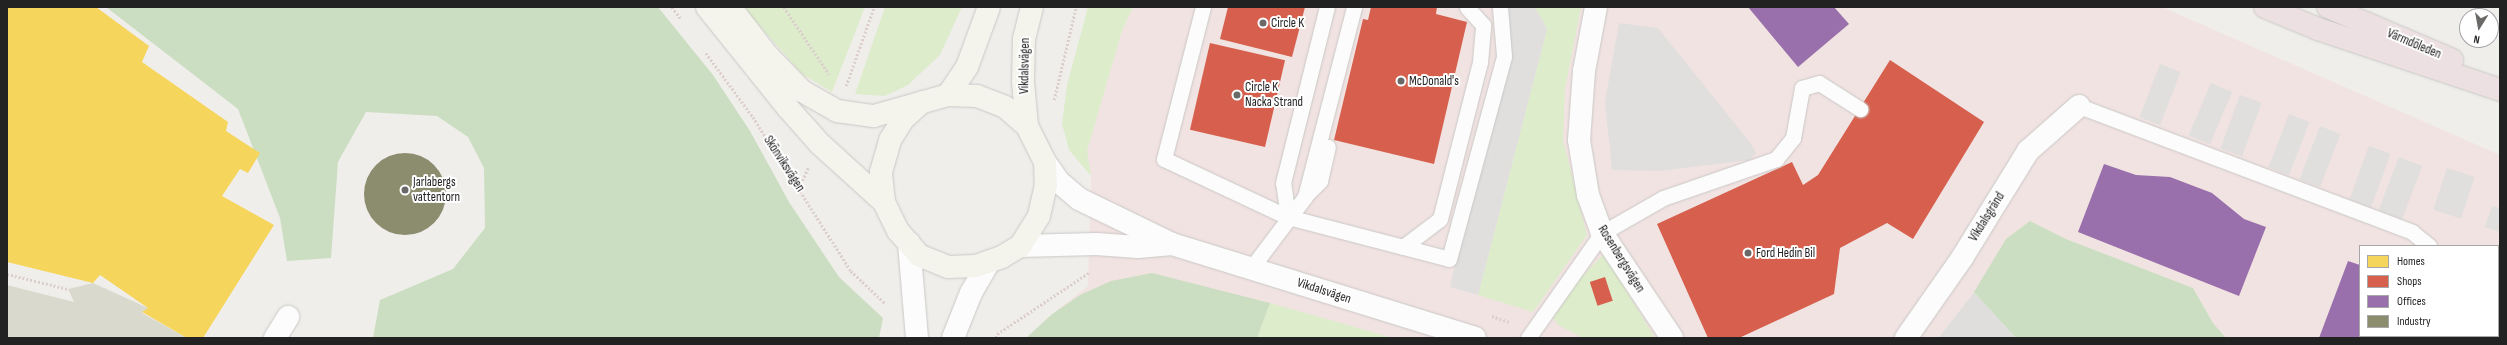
<!DOCTYPE html>
<meta charset="utf-8">
<style>
body{margin:0}
#map{position:relative;width:2507px;height:345px;overflow:hidden;background:#f0eeeb;font-family:"Sofia Sans Condensed",sans-serif}
div>[style]{position:absolute}
[style*='--x']{left:calc(var(--x)*1px);top:calc(var(--y)*1px);width:calc(var(--w)*1px);rotate:calc(var(--a)*1deg)}
.residential>*{inset:0;background:#dfdedc}
.commercial>*{inset:0;background:#f1e3e1}
.construction>*{inset:0;background:#d9d9cd}
.grass>*{inset:0;background:#ddeccb}
.forest>*{inset:0;background:#cbdec1}
.parking>*{inset:0;background:#e0dfde;transform-origin:0 0}
.homes>*{inset:0;background:#f6d55c}
.shops>*{inset:0;background:#d6604d;transform-origin:0 0}
.offices>*{inset:0;background:#9970ab}
.industry>*{inset:0;background:#8c8c6e}
.round{border-radius:50%}
.path>*{height:2.5px;margin-top:-1.25px;transform-origin:0;background:repeating-linear-gradient(90deg,#dccecd 0 2px,transparent 0 4px)}
.roads{filter:drop-shadow(0 0 1px #c9c8c7) drop-shadow(0 0 1px #c9c8c7)}
.lane>*{height:15px;margin:-7.5px;padding:0 7.5px;transform-origin:7.5px;border-radius:7.5px;background:#fdfcfc}
.street>*{height:22px;margin:-11px;padding:0 11px;transform-origin:11px;border-radius:11px;background:#fdfcfc}
.secondary>*{height:22px;margin:-11px;padding:0 11px;transform-origin:11px;border-radius:11px;background:#f4f4ed}
.highway>*{height:22px;margin:-11px;padding:0 11px;transform-origin:11px;border-radius:11px;background:#ece0e2}
.dots>*{width:11px;height:11px;translate:-50% -50%;box-sizing:border-box;border:2px solid #fff;border-radius:50%}
span{translate:-50% -50%;white-space:nowrap;text-align:center;line-height:1.15;-webkit-text-stroke:4px #fff;paint-order:stroke}
.poi-label{font-size:13px;color:#222}
.left{translate:0 -50%;text-align:left}
.street-label{font-size:13px;color:#222}
.frame{position:absolute;inset:0;border:8px solid #222;pointer-events:none}
.legend{position:absolute;left:2359px;top:245px;width:140px;height:92px;box-sizing:border-box;background:#fff;border:1px solid #a7a7a7;margin:0;padding:5px 7px;list-style:none;font-size:12px;color:#222}
.legend li{display:flex;align-items:center;gap:8px;height:20px}
.legend b{width:20px;border:1px solid #a7a7a7}
.north{position:absolute;left:2459px;top:8px;width:40px;height:40px;box-sizing:border-box;background:#fff;border:1px solid #a7a7a7;border-radius:50%;rotate:191deg;font-size:11px;font-weight:700;line-height:16px;text-align:center;color:#222}
.north::after{content:'';display:block;margin:auto;width:14px;height:18px;background:#6a6968;clip-path:polygon(50% 0,100% 100%,50% 72%,0 100%)}
</style>
<div id="map">
<div class="residential">
<i style="clip-path:polygon(1974px 292px,2015px 337px,2016px 338px,1938px 338px)"></i>
</div>
<div class="commercial">
<i style="clip-path:polygon(evenodd,1133px 7px,2162px 7px,2500px 155px,2500px 338px,2226px 338px,2213px 323px,2193px 288px,2066px 239px,2030px 221px,1938px 338px,1081px 338px,1051px 315px,1088px 286px,1091px 176px,1087px 151px,1122px 31px,1133px 7px,2360px 246px,2498px 246px,2498px 336px,2360px 336px,2360px 246px)"></i>
</div>
<div class="construction">
<i style="clip-path:polygon(93px 283px,148px 308px,142px 313px,187px 338px,7px 338px,7px 285px,74px 302px,68px 289px)"></i>
</div>
<div class="grass">
<i style="clip-path:polygon(743px 7px,865px 7px,832px 92px,802px 74px)"></i>
<i style="clip-path:polygon(885px 7px,962px 7px,940px 55px,908px 85px,885px 96px,855px 94px)"></i>
<i style="clip-path:polygon(1088px 7px,1133px 7px,1122px 31px,1087px 151px,1091px 176px,1069px 150px,1062px 124px,1067px 85px)"></i>
<i style="clip-path:polygon(1535px 7px,1581px 7px,1565px 89px,1563px 140px,1587px 235px,1533px 312px,1478px 295px,1547px 29px)"></i>
<i style="clip-path:polygon(1604px 254px,1655px 338px,1583px 338px,1558px 325px,1553px 317px,1575px 283px)"></i>
<i style="clip-path:polygon(1270px 303px,1355px 327px,1392px 338px,1257px 338px)"></i>
</div>
<div class="forest">
<i style="clip-path:polygon(106px 7px,658px 7px,713px 75px,750px 131px,789px 202px,839px 277px,883px 318px,879px 338px,373px 338px,380px 300px,453px 269px,485px 228px,484px 168px,468px 137px,437px 116px,366px 112px,338px 162px,331px 258px,287px 261px,280px 218px,238px 109px)"></i>
<i style="clip-path:polygon(2030px 221px,2066px 239px,2193px 288px,2213px 323px,2226px 338px,2015px 337px,1974px 292px,2006px 239px)"></i>
<i style="clip-path:polygon(1152px 273px,1270px 303px,1257px 338px,1026px 338px,1051px 315px,1080px 295px,1111px 281px)"></i>
</div>
<div class="parking">
<i style="clip-path:polygon(1499px 7px,1535px 7px,1547px 29px,1478px 295px,1450px 287px,1502px 57px)"></i>
<i style="clip-path:polygon(1619px 23px,1658px 28px,1752px 145px,1756px 153px,1749px 160px,1660px 171px,1612px 170px,1605px 102px)"></i>
<i style="left:2160px;top:64px;width:22px;height:57px;rotate:21deg"></i>
<i style="left:2211px;top:83px;width:23px;height:57px;rotate:23deg"></i>
<i style="left:2240px;top:95px;width:23px;height:57px;rotate:20deg"></i>
<i style="left:2289px;top:114px;width:22px;height:57px;rotate:21deg"></i>
<i style="left:2320px;top:126px;width:22px;height:57px;rotate:21deg"></i>
<i style="left:2369px;top:146px;width:23px;height:57px;rotate:20deg"></i>
<i style="left:2399px;top:157px;width:25px;height:57px;rotate:21deg"></i>
<i style="left:2447px;top:168px;width:29px;height:44px;rotate:18deg"></i>
<i style="clip-path:polygon(2492px 206px,2500px 208px,2500px 232px,2485px 227px)"></i>
</div>
<div class="homes">
<i style="clip-path:polygon(7px 7px,96px 7px,149px 46px,142px 62px,228px 122px,226px 131px,260px 153px,248px 173px,240px 169px,222px 196px,274px 225px,203px 338px,187px 338px,142px 312px,148px 308px,100px 275px,93px 283px,7px 262px)"></i>
</div>
<div class="shops">
<i style="clip-path:polygon(1228px 7px,1305px 7px,1292px 57px,1220px 39px)"></i>
<i style="clip-path:polygon(1371px 7px,1437px 7px,1436px 14px,1467px 22px,1434px 164px,1334px 140px,1363px 19px,1368px 20px)"></i>
<i style="left:1210px;top:43px;width:77px;height:89px;rotate:13deg"></i>
<i style="clip-path:polygon(1890px 60px,1984px 122px,1913px 239px,1887px 223px,1840px 248px,1834px 294px,1739px 338px,1708px 338px,1657px 224px,1792px 162px,1803px 185px,1818px 175px)"></i>
<i style="left:1605px;top:277px;width:25px;height:16px;rotate:72deg"></i>
</div>
<div class="offices">
<i style="clip-path:polygon(1748px 7px,1834px 7px,1849px 24px,1798px 67px)"></i>
<i style="clip-path:polygon(2104px 164px,2136px 175px,2170px 177px,2212px 193px,2244px 219px,2266px 227px,2239px 296px,2078px 232px)"></i>
<i style="clip-path:polygon(2348px 261px,2360px 265px,2360px 336px,2461px 338px,2319px 338px)"></i>
</div>
<div class="industry">
<i class="round" style="left:364px;top:153px;width:82px;height:82px"></i>
</div>
<div class="path">
<i style="--x:672;--y:7;--w:15;--a:53"></i>
<i style="--x:784;--y:7;--w:81;--a:56.1"></i>
<i style="--x:706;--y:53;--w:79;--a:53.7"></i>
<i style="--x:753;--y:117;--w:183;--a:57.5"></i>
<i style="--x:851;--y:271;--w:48;--a:43.3"></i>
<i style="--x:846;--y:86;--w:84;--a:-70.5"></i>
<i style="--x:1054;--y:100;--w:96;--a:-76.7"></i>
<i style="--x:799;--y:188;--w:22;--a:-66"></i>
<i style="--x:7;--y:274;--w:63;--a:13.8"></i>
<i style="--x:1492;--y:316;--w:18;--a:19"></i>
<i style="--x:996;--y:338;--w:4;--a:-76"></i>
<i style="--x:997;--y:334;--w:112;--a:-33.7"></i>
</div>
<div class="roads">
<div class="lane">
<i style="--x:1203;--y:7;--w:157;--a:104.4"></i>
<i style="--x:1164;--y:159;--w:137;--a:25.1"></i>
<i style="--x:1288;--y:217;--w:166;--a:14.6"></i>
<i style="--x:1449;--y:259;--w:210;--a:-74.8"></i>
<i style="--x:1504;--y:56;--w:49;--a:-94.7"></i>
<i style="--x:2079;--y:106;--w:356;--a:20.7"></i>
<i style="--x:2412;--y:232;--w:22;--a:39"></i>
<i style="--x:1305;--y:196;--w:21;--a:-45"></i>
<i style="--x:1320;--y:181;--w:35;--a:-77"></i>
<i style="--x:1288;--y:217;--w:34;--a:-98"></i>
<i style="--x:1283;--y:183;--w:181;--a:-76"></i>
<i style="--x:1403;--y:247;--w:46;--a:-37.1"></i>
<i style="--x:1440;--y:219;--w:162;--a:-75.7"></i>
<i style="--x:1480;--y:62;--w:37;--a:-85"></i>
<i style="--x:1483;--y:25;--w:24;--a:-132"></i>
<i style="--x:1252;--y:267;--w:88;--a:-52.9"></i>
<i style="--x:1305;--y:197;--w:196;--a:-75.5"></i>
<i style="--x:1528;--y:338;--w:128;--a:-54.8"></i>
<i style="--x:1602;--y:233;--w:70;--a:-29.8"></i>
<i style="--x:1663;--y:198;--w:120;--a:-19"></i>
<i style="--x:1776;--y:159;--w:27;--a:-51"></i>
<i style="--x:1793;--y:138;--w:51;--a:-79.8"></i>
<i style="--x:1802;--y:88;--w:18;--a:-16"></i>
<i style="--x:1819;--y:83;--w:49;--a:32.4"></i>
</div>
<div class="street">
<i style="--x:1596;--y:7;--w:65;--a:100.6"></i>
<i style="--x:1584;--y:71;--w:69;--a:94.1"></i>
<i style="--x:1579;--y:140;--w:56;--a:80.7"></i>
<i style="--x:1588;--y:195;--w:40;--a:69.8"></i>
<i style="--x:1602;--y:233;--w:126;--a:56.3"></i>
<i style="--x:1045;--y:162;--w:24;--a:55"></i>
<i style="--x:1059;--y:182;--w:26;--a:40"></i>
<i style="--x:1079;--y:199;--w:103;--a:25.8"></i>
<i style="--x:1172;--y:244;--w:317;--a:17.2"></i>
<i style="--x:909;--y:243;--w:95;--a:85.2"></i>
<i style="--x:1020;--y:246;--w:76;--a:-1.5"></i>
<i style="--x:1096;--y:244;--w:42;--a:4.1"></i>
<i style="--x:1138;--y:247;--w:34;--a:-5"></i>
<i style="--x:275;--y:338;--w:25;--a:-58"></i>
<i style="--x:953;--y:338;--w:48;--a:-68.2"></i>
<i style="--x:971;--y:293;--w:36;--a:-60"></i>
<i style="--x:1906;--y:338;--w:98;--a:-55"></i>
<i style="--x:1962;--y:258;--w:126;--a:-58.3"></i>
<i style="--x:2028;--y:151;--w:68;--a:-41.4"></i>
</div>
<div class="secondary">
<i style="--x:707;--y:7;--w:129;--a:51.3"></i>
<i style="--x:788;--y:108;--w:48;--a:48.4"></i>
<i style="--x:820;--y:144;--w:86;--a:42.2"></i>
<i style="--x:730;--y:7;--w:62;--a:52.2"></i>
<i style="--x:768;--y:56;--w:49;--a:45.8"></i>
<i style="--x:802;--y:91;--w:40;--a:29.7"></i>
<i style="--x:837;--y:111;--w:37;--a:8"></i>
<i style="--x:874;--y:116;--w:77;--a:-15.8"></i>
<i style="--x:948;--y:95;--w:29;--a:2"></i>
<i style="--x:977;--y:96;--w:30;--a:21"></i>
<i style="--x:1005;--y:107;--w:29;--a:41"></i>
<i style="--x:1027;--y:126;--w:40;--a:63.4"></i>
<i style="--x:1045;--y:162;--w:23;--a:88"></i>
<i style="--x:1046;--y:185;--w:32;--a:103"></i>
<i style="--x:1039;--y:216;--w:36;--a:122"></i>
<i style="--x:1020;--y:246;--w:21;--a:149"></i>
<i style="--x:1002;--y:257;--w:28;--a:161"></i>
<i style="--x:976;--y:266;--w:28;--a:178"></i>
<i style="--x:948;--y:267;--w:31;--a:-158"></i>
<i style="--x:919;--y:255;--w:32;--a:-131"></i>
<i style="--x:898;--y:231;--w:32;--a:-116"></i>
<i style="--x:884;--y:202;--w:30;--a:-96"></i>
<i style="--x:881;--y:172;--w:33;--a:-74"></i>
<i style="--x:890;--y:140;--w:25;--a:-58"></i>
<i style="--x:903;--y:119;--w:25;--a:-42"></i>
<i style="--x:948;--y:95;--w:34;--a:-56"></i>
<i style="--x:967;--y:67;--w:64;--a:-69.9"></i>
<i style="--x:1027;--y:126;--w:44;--a:-95.2"></i>
<i style="--x:1023;--y:82;--w:43;--a:-88.7"></i>
<i style="--x:1024;--y:39;--w:33;--a:-76"></i>
</div>
<div class="highway">
<i style="--x:2265;--y:7;--w:57;--a:22.5"></i>
<i style="--x:2318;--y:29;--w:192;--a:18.5"></i>
<i style="--x:2328;--y:7;--w:135;--a:23.1"></i>
</div>
</div>
<div class="dots">
<i style="left:1263px;top:23px;background:#6a6968"></i>
<i style="left:1401px;top:81px;background:#6a6968"></i>
<i style="left:1237px;top:95px;background:#6a6968"></i>
<i style="left:405px;top:190px;background:#6a6968"></i>
<i style="left:1748px;top:253px;background:#6a6968"></i>
</div>
<div class="poi-label">
<span class="left" style="left:1271px;top:23px">Circle K</span>
<span class="left" style="left:1409px;top:81px">McDonald's</span>
<span class="left" style="left:1245px;top:95px">Circle K<br>Nacka Strand</span>
<span class="left" style="left:413px;top:190px">Jarlabergs<br>vattentorn</span>
<span class="left" style="left:1756px;top:253px">Ford Hedin Bil</span>
</div>
<div class="street-label">
<span style="left:2414px;top:44px;rotate:23deg">Värmdöleden</span>
<span style="left:1025px;top:66px;rotate:-89deg">Vikdalsvägen</span>
<span style="left:784px;top:164px;rotate:57deg">Skönviksvägen</span>
<span style="left:1987px;top:217px;rotate:-58deg">Vikdalsgränd</span>
<span style="left:1621px;top:259px;rotate:58deg">Rosenbergsvägen</span>
<span style="left:1324px;top:291px;rotate:18deg">Vikdalsvägen</span>
</div>
<div class="frame"></div>
<ul class="legend">
<li><b style="height:11px;background:#f6d55c"></b>Homes</li>
<li><b style="height:11px;background:#d6604d"></b>Shops</li>
<li><b style="height:11px;background:#9970ab"></b>Offices</li>
<li><b style="height:11px;background:#8c8c6e"></b>Industry</li>
</ul>
<div class="north">N</div>
</div>
